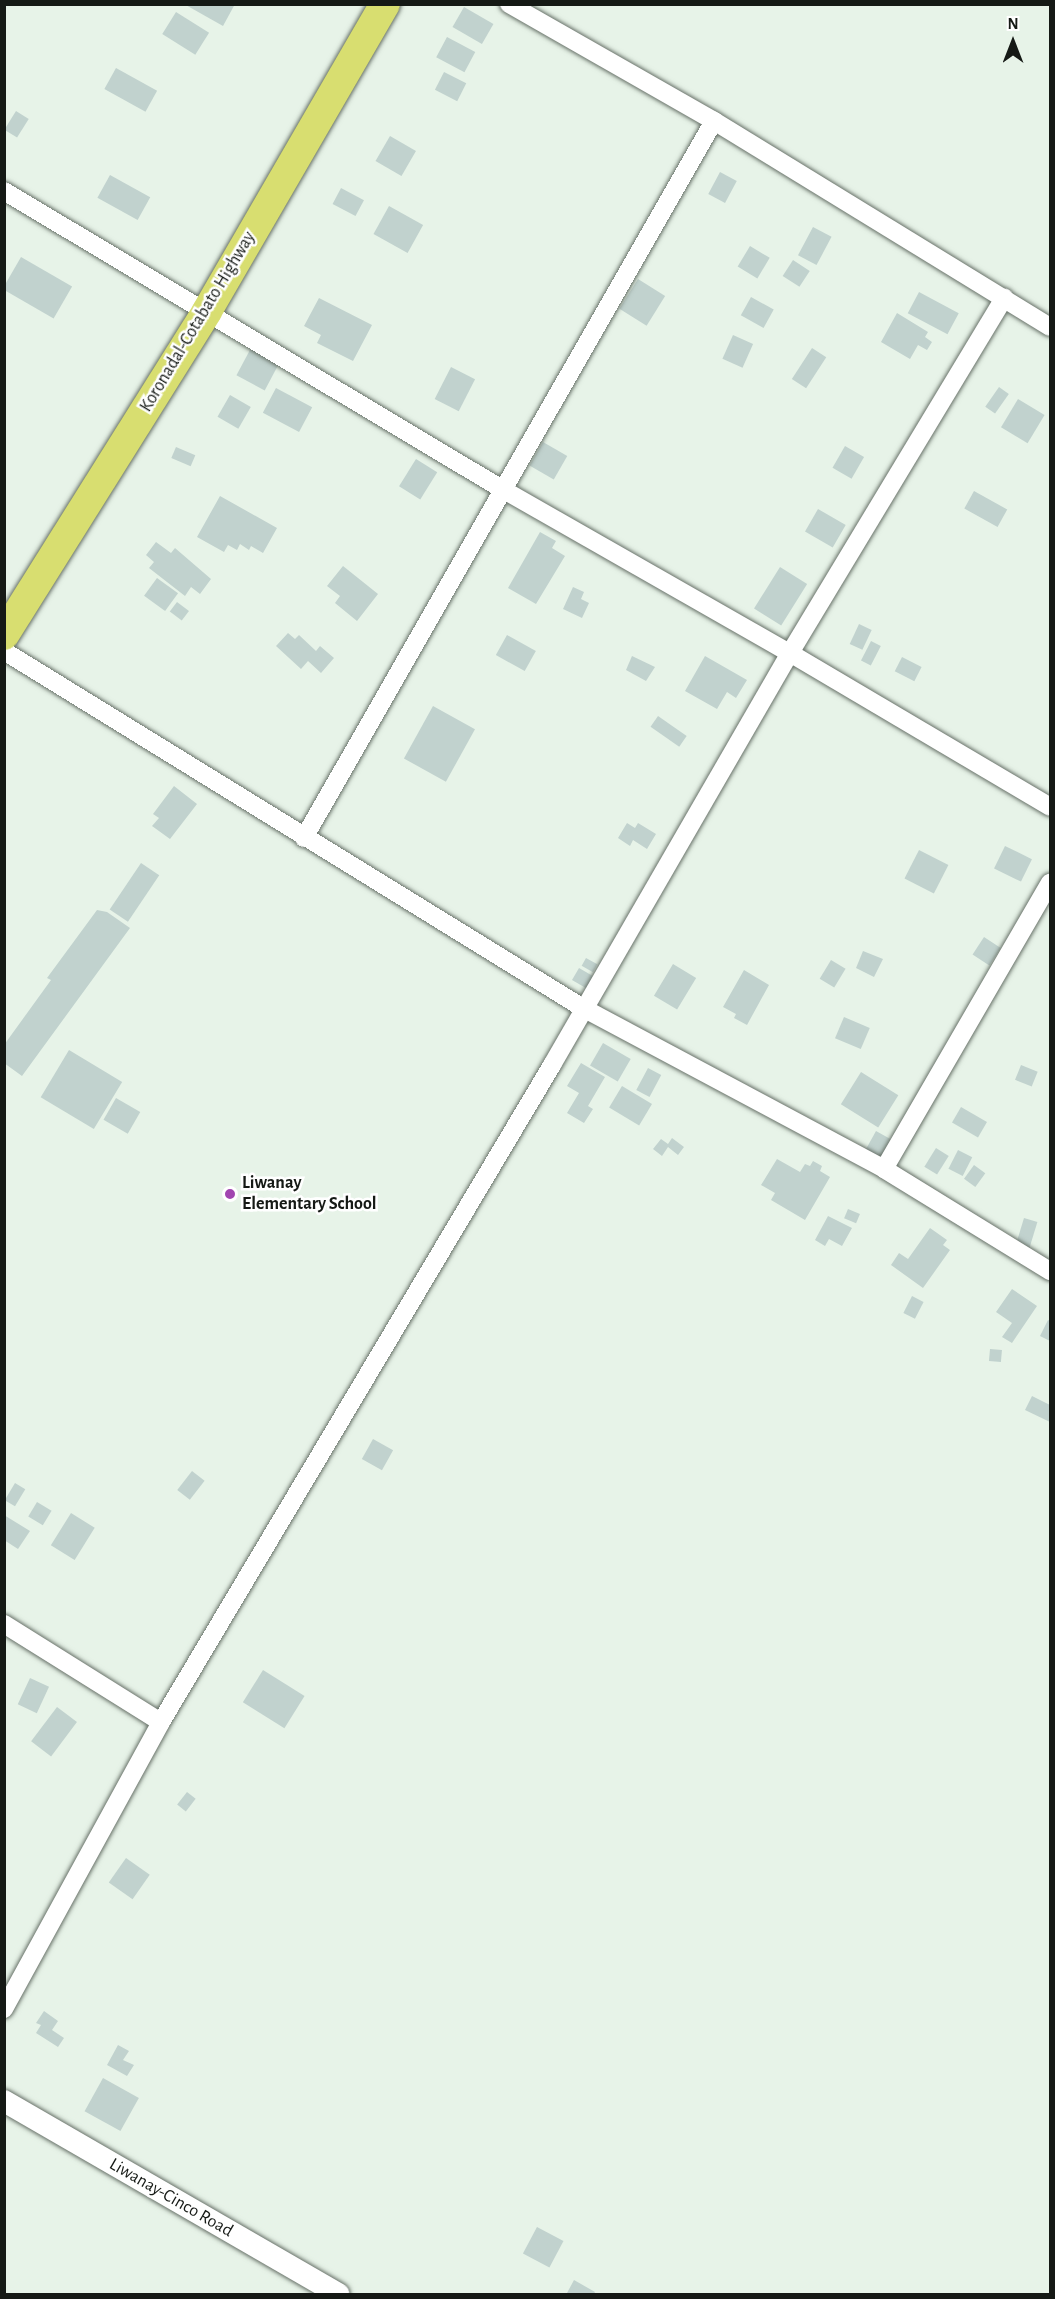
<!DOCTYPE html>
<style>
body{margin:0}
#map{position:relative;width:1055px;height:2299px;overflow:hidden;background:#e7f3e8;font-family:"Alegreya Sans",sans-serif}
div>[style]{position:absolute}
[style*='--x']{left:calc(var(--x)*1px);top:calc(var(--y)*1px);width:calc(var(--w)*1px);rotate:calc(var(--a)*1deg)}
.building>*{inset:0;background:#c1d2ce;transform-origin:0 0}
.roads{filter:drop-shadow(0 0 2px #677168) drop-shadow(0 0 2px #677168)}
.minor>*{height:18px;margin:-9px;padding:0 9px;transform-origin:9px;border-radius:9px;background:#fff}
.tertiary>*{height:22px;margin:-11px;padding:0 11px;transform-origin:11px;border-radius:11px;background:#fff}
.trunk>*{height:30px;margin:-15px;padding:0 15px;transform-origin:15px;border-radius:15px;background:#d8de70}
.dots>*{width:16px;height:16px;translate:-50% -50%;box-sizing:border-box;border:3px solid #fff;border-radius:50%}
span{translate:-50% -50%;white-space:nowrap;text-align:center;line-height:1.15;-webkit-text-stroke:5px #fff;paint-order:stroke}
.street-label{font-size:18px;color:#151915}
.poi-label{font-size:18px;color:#151915;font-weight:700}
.left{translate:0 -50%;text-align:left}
.frame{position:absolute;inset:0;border:6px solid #151915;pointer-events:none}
.north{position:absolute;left:983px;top:12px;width:60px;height:60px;-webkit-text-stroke:4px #fff;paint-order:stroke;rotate:0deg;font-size:16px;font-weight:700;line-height:24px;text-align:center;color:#151915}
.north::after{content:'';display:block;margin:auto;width:21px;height:27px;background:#151915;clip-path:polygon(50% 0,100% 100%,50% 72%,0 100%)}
</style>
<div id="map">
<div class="building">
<i style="clip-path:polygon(184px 4px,235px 4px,223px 26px)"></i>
<i style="left:464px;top:7px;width:34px;height:23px;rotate:30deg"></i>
<i style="left:176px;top:12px;width:39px;height:26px;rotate:32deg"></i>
<i style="left:447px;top:37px;width:32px;height:23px;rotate:28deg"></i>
<i style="left:116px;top:68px;width:47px;height:24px;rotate:29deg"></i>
<i style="left:444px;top:72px;width:25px;height:20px;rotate:27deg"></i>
<i style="left:16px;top:111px;width:15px;height:22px;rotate:32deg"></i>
<i style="left:390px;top:136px;width:30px;height:29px;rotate:30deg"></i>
<i style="left:720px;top:172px;width:19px;height:25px;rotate:28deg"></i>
<i style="left:110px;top:175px;width:46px;height:26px;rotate:29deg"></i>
<i style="left:341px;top:188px;width:26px;height:18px;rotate:28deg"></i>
<i style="left:389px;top:206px;width:39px;height:32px;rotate:29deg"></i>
<i style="left:813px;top:227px;width:21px;height:32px;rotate:28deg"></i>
<i style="left:750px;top:246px;width:23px;height:24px;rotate:31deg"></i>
<i style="left:21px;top:257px;width:59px;height:37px;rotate:30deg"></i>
<i style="left:793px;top:260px;width:20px;height:19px;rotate:33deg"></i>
<i style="left:638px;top:279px;width:32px;height:35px;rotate:32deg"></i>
<i style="left:919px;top:292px;width:45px;height:24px;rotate:28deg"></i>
<i style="left:751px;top:297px;width:26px;height:21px;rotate:29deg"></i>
<i style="clip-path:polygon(319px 298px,372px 325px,353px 361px,317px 343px,321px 335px,304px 326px)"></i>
<i style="clip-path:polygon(897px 313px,928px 332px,925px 337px,932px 342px,927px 350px,918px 345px,910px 359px,881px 342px)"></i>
<i style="left:733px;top:335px;width:22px;height:26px;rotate:24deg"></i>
<i style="left:251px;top:348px;width:32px;height:31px;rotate:28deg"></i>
<i style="left:812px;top:348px;width:17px;height:37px;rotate:33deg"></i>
<i style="left:451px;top:367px;width:27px;height:36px;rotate:27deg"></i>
<i style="left:999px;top:387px;width:12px;height:24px;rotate:35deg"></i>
<i style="left:276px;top:388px;width:41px;height:28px;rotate:28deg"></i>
<i style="left:230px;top:395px;width:24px;height:25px;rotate:30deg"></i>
<i style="left:1018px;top:399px;width:31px;height:33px;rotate:31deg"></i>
<i style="left:543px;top:442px;width:28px;height:27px;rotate:30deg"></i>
<i style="left:845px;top:446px;width:22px;height:25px;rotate:30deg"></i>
<i style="left:176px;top:447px;width:21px;height:12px;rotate:23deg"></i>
<i style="left:416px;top:459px;width:25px;height:32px;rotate:32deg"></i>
<i style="left:974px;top:491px;width:38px;height:20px;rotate:29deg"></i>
<i style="clip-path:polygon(220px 496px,277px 528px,263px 553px,251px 546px,249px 550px,240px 544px,237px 550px,228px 545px,224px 552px,197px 537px)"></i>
<i style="left:818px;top:509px;width:32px;height:26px;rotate:30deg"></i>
<i style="clip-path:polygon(540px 532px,556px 541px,552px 548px,565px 556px,536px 604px,508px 588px)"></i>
<i style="clip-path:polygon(156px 542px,171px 553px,175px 548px,211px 579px,200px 594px,191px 587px,185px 596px,149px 568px,154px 562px,146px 555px)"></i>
<i style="clip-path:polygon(343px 566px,378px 594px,357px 621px,335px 603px,340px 596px,327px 586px)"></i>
<i style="left:780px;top:567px;width:32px;height:49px;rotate:32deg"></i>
<i style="left:157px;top:578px;width:26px;height:22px;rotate:36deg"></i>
<i style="clip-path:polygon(573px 587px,584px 592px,581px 599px,589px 603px,582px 618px,563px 609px)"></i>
<i style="left:177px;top:602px;width:15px;height:12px;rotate:37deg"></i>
<i style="left:859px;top:624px;width:14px;height:22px;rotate:25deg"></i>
<i style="clip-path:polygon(288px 633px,295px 639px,299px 635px,316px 651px,320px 646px,334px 658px,321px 673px,308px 661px,301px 669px,276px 646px)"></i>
<i style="left:507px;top:635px;width:33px;height:23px;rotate:29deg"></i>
<i style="left:871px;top:641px;width:11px;height:22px;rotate:27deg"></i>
<i style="clip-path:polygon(632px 656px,655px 667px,646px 681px,626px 670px)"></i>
<i style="clip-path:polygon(705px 656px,747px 680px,736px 698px,727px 692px,717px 709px,685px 691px)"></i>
<i style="left:902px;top:657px;width:22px;height:16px;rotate:27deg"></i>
<i style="left:433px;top:706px;width:48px;height:60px;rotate:29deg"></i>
<i style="left:658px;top:716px;width:35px;height:13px;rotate:35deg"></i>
<i style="clip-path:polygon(174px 786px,197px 804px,170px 839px,152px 826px,159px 818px,153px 814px)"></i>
<i style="clip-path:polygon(627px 823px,635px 828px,638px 823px,656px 834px,647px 849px,633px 840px,630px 846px,618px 838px)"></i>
<i style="left:1005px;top:846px;width:30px;height:25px;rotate:26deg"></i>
<i style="left:919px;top:850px;width:33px;height:32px;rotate:27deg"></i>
<i style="left:141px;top:863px;width:22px;height:56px;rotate:34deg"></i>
<i style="clip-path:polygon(97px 910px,107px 912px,130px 928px,22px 1076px,4px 1063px,4px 1045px,51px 980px,47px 978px)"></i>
<i style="left:984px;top:937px;width:20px;height:21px;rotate:33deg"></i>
<i style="clip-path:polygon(863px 951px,883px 959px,874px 977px,856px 968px)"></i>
<i style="left:586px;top:958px;width:13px;height:9px;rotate:29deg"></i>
<i style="left:831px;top:960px;width:17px;height:22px;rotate:31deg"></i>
<i style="left:673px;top:964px;width:27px;height:37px;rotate:31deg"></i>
<i style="left:579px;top:968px;width:20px;height:14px;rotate:30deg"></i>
<i style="clip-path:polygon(744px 970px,769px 985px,747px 1025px,734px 1018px,736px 1014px,723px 1007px)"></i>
<i style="left:844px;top:1017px;width:28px;height:23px;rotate:23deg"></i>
<i style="left:603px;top:1043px;width:32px;height:26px;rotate:30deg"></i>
<i style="left:69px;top:1050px;width:62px;height:55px;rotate:31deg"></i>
<i style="clip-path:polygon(581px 1063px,605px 1077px,588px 1106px,593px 1109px,584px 1123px,567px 1113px,579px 1093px,567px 1086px)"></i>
<i style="left:1021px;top:1065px;width:18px;height:16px;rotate:22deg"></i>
<i style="left:648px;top:1068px;width:15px;height:25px;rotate:28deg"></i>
<i style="left:861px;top:1072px;width:44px;height:38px;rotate:32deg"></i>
<i style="left:622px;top:1086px;width:35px;height:25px;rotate:31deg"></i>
<i style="left:116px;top:1098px;width:28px;height:25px;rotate:30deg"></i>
<i style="left:961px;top:1107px;width:30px;height:18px;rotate:30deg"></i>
<i style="left:876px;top:1131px;width:18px;height:22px;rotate:29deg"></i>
<i style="clip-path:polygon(672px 1138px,684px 1147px,678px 1155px,668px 1147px,662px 1156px,653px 1149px,661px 1139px,668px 1144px)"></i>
<i style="left:936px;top:1148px;width:15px;height:22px;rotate:32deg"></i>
<i style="left:958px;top:1150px;width:16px;height:21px;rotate:27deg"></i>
<i style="clip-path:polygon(777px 1159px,800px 1172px,805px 1164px,810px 1166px,813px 1161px,822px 1166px,820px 1171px,830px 1177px,805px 1220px,771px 1200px,775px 1193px,761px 1185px)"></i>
<i style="left:974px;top:1165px;width:14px;height:17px;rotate:36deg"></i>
<i style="left:848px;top:1209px;width:13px;height:10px;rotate:23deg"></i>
<i style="clip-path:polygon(828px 1216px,852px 1228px,842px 1246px,829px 1239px,825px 1246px,815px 1240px)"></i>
<i style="left:1024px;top:1218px;width:14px;height:29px;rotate:17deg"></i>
<i style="clip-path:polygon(930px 1228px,947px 1240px,943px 1245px,950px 1250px,923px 1288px,891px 1265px,899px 1253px,908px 1259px)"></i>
<i style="clip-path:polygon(1012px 1289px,1037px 1306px,1012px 1343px,1002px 1337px,1012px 1323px,996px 1312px)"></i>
<i style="left:912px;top:1296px;width:13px;height:19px;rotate:27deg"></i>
<i style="clip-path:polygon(1048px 1320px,1050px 1321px,1050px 1341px,1040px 1336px)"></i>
<i style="left:990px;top:1349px;width:12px;height:12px;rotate:5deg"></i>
<i style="clip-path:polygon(1032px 1396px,1050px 1405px,1050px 1422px,1025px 1410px)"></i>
<i style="left:373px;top:1439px;width:23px;height:23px;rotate:29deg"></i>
<i style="left:192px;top:1471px;width:16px;height:24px;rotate:38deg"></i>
<i style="left:15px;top:1483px;width:12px;height:20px;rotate:31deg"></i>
<i style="left:37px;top:1502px;width:17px;height:17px;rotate:31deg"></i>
<i style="left:71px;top:1513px;width:28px;height:38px;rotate:32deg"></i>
<i style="clip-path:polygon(4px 1515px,30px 1531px,18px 1549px,4px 1540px)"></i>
<i style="left:263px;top:1670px;width:49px;height:38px;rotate:32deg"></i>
<i style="left:30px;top:1678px;width:21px;height:29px;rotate:25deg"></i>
<i style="left:57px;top:1707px;width:25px;height:43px;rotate:37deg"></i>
<i style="left:187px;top:1792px;width:11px;height:16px;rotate:38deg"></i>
<i style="left:126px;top:1858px;width:29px;height:30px;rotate:35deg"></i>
<i style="clip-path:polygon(44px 2011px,58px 2021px,52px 2030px,64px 2038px,58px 2047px,36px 2033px,41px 2025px,36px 2023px)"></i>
<i style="clip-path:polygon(118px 2045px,129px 2051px,123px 2060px,134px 2065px,127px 2076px,107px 2065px)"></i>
<i style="left:103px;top:2078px;width:41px;height:38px;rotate:29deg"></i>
<i style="left:537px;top:2227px;width:30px;height:30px;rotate:28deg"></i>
<i style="clip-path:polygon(574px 2280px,595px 2292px,594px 2294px,567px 2293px)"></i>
</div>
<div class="roads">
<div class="minor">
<i style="--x:509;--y:4;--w:236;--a:29.7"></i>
<i style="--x:714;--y:121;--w:394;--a:31.5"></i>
<i style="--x:4;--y:191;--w:580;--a:30.9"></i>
<i style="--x:502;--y:489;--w:331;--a:29.7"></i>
<i style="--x:790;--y:653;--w:302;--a:30.6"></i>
<i style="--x:4;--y:651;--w:680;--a:31.66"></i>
<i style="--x:583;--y:1008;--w:341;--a:28.1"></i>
<i style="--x:884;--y:1169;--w:195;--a:31.6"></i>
<i style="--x:304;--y:838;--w:826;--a:-60.24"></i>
<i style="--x:884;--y:1169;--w:331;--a:-59.9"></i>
<i style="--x:4;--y:1624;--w:185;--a:32"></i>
<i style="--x:4;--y:2009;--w:327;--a:-61.3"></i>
<i style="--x:161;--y:1722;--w:765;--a:-59.24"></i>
<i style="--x:552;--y:1065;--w:476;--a:-60"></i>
<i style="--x:790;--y:653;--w:415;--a:-58.9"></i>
</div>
<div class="tertiary">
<i style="--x:4;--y:2101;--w:386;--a:30"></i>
</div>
<div class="trunk">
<i style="--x:4;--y:635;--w:382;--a:-57.9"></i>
<i style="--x:207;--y:311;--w:355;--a:-59.9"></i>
</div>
</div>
<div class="dots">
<i style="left:230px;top:1194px;background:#a145b0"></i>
</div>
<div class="street-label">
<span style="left:198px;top:322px;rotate:-59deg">Koronadal-Cotabato Highway</span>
<span style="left:171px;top:2198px;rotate:30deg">Liwanay-Cinco Road</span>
</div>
<div class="poi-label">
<span class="left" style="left:242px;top:1194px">Liwanay<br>Elementary School</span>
</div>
<div class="frame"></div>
<div class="north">N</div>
</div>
